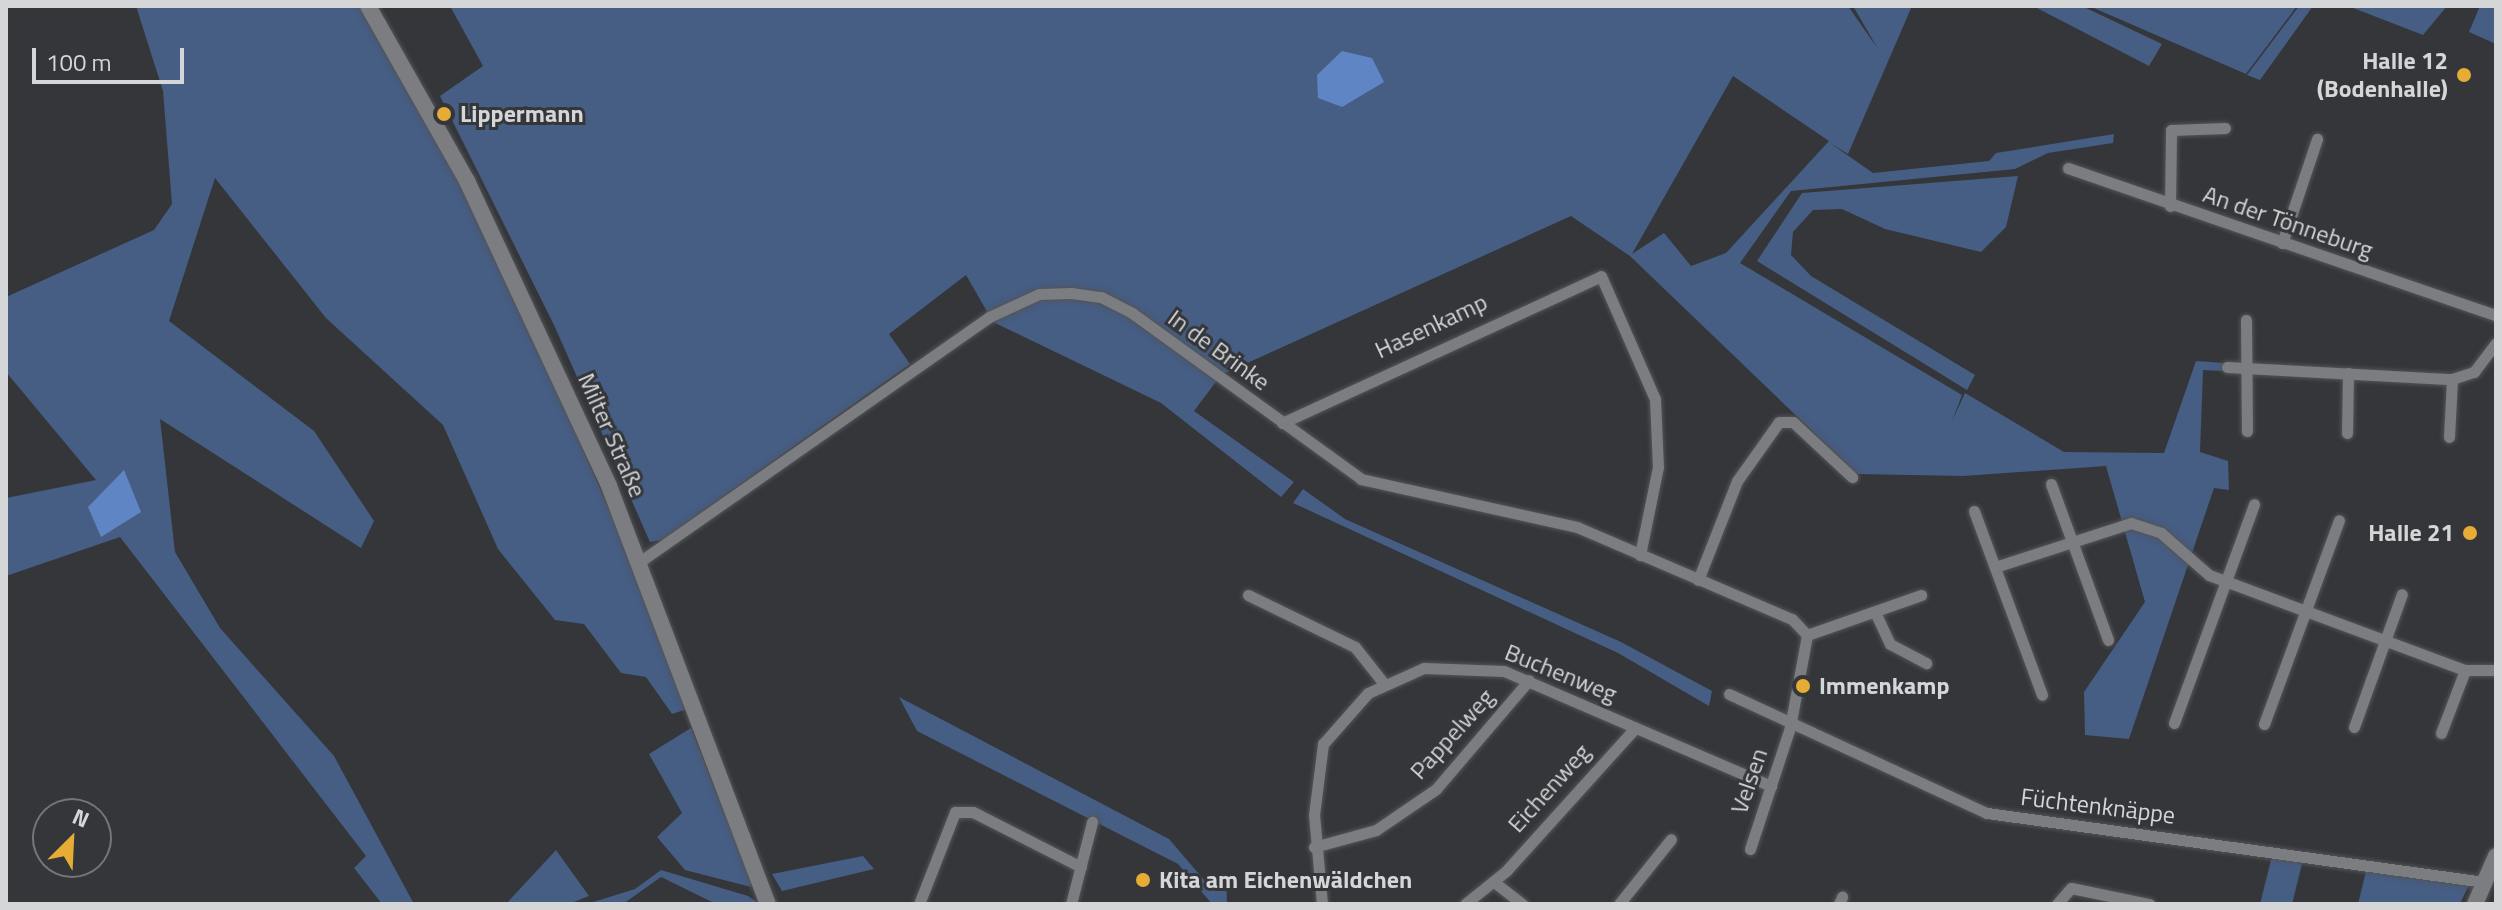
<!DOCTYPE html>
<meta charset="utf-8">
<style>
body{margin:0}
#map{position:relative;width:2502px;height:910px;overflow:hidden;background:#343639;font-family:"Titillium Web",sans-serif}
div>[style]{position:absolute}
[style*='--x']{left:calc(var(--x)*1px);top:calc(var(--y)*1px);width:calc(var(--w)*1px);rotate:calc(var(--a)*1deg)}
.green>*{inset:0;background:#465d84}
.water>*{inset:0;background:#6085c5}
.roads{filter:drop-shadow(0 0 2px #535457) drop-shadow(0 0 2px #535457)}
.street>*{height:11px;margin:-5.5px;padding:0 5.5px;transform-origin:5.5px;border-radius:5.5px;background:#7b7d81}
.secondary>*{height:16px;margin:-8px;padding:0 8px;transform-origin:8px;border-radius:8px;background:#7b7d81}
.dots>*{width:22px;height:22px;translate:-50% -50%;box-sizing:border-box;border:4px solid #343639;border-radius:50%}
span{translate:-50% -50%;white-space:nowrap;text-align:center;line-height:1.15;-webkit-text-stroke:6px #343639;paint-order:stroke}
.poi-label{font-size:24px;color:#d5d6d8;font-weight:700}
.right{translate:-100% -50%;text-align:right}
.left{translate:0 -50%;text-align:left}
.street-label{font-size:24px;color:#d5d6d8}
.frame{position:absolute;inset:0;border:8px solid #d5d6d8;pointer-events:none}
.north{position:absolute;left:32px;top:798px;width:80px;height:80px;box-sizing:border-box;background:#343639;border:2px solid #747679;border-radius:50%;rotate:24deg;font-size:22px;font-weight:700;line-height:32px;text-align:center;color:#d5d6d8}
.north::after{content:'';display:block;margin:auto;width:28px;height:36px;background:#e6ac36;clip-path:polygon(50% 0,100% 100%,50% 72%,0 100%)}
.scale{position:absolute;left:32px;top:48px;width:152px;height:36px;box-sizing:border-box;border:4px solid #d5d6d8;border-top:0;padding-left:10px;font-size:24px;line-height:28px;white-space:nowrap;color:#d5d6d8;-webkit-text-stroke:6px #343639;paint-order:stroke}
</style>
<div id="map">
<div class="green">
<i style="clip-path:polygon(136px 6px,359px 6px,420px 104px,506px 275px,631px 559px,687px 709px,672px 714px,646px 677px,621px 673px,584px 624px,555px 620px,498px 549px,443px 425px,326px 318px,215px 178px,169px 321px,314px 431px,374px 521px,361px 548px,160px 419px,175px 552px,220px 628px,334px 756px,414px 904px,382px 904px,354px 868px,366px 856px,120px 537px,6px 576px,6px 498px,96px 480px,6px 372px,6px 297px,154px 230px,172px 204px,163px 91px)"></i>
<i style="clip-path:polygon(evenodd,450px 6px,1848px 6px,1878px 49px,1853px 6px,1912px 6px,1848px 154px,1830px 143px,1873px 173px,1989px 161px,1996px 153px,2114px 134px,2113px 143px,2048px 153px,2015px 169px,1791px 191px,1740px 263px,1962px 395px,1952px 421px,1965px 393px,2064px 452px,2164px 453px,2196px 361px,2239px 364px,2240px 372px,2203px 370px,2200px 452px,2228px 461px,2229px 490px,2214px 488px,2129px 739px,2085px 735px,2084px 692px,2145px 602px,2106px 466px,1963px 476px,1857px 474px,1630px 256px,1571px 216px,1221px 375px,1194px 411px,1294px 482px,1281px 497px,1161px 403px,993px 322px,966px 275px,889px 334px,910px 364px,662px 540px,650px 542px,554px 325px,440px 96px,483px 66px,450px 6px,1733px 76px,1829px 141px,1726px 253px,1691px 266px,1664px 233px,1632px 254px,1733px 76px)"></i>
<i style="clip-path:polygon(2033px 6px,2082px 6px,2162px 44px,2149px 66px)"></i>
<i style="clip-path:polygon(2089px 6px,2297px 6px,2246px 74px)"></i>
<i style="clip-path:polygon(2299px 6px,2313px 6px,2260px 80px,2247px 75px)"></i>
<i style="clip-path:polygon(2348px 6px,2447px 6px,2423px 35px)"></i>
<i style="clip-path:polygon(2480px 6px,2496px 6px,2496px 44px,2469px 32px)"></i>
<i style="clip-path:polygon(2018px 176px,2006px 227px,1981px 252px,1885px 229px,1842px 209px,1813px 210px,1793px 232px,1791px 255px,1811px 276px,1975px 375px,1967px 390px,1757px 261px,1802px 193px)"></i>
<i style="clip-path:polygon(1303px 489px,1345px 519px,1621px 642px,1712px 691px,1709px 706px,1618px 653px,1293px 503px)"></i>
<i style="clip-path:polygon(899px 697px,1169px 839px,1205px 881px,1226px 876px,1227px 904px,1212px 904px,1178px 864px,917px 731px)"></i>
<i style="clip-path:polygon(691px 728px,752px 883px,751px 887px,685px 870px,657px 837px,682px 813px,649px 754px)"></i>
<i style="clip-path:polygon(556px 850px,589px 896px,569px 904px,506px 904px)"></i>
<i style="clip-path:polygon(863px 856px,874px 869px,782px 891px,772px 874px)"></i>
<i style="clip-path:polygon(2272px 856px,2303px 860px,2292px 904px,2260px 904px)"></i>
<i style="clip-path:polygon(2367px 867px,2458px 879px,2468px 887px,2460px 904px,2358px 904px)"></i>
<i style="clip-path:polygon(661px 870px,748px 896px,760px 904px,716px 904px,661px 877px,623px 904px,587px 904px,635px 889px)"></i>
</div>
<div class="water">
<i style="clip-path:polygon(1342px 51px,1372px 58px,1384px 82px,1342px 107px,1318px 98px,1317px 75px)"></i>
<i style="clip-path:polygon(124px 470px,141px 512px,101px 537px,88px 507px)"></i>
</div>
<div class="roads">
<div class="street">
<i style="--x:2068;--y:168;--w:453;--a:19"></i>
<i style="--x:2170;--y:206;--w:76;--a:-89.2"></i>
<i style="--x:2171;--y:130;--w:54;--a:-2.1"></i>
<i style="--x:2282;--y:243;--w:110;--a:-71.4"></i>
<i style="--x:2246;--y:320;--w:111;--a:89.5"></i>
<i style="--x:2227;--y:367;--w:225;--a:3.1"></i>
<i style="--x:2452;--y:379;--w:23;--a:-18"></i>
<i style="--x:2474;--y:372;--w:36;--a:-53"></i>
<i style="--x:1282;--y:423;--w:351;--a:-24.7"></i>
<i style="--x:1601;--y:276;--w:134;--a:66.3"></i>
<i style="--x:1655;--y:399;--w:68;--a:87.5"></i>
<i style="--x:1658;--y:467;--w:90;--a:101.6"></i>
<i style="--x:2347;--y:433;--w:60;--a:-89"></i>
<i style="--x:2449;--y:437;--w:58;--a:-87"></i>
<i style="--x:2051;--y:484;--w:166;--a:69.9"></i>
<i style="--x:1974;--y:511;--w:196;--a:69.7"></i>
<i style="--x:642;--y:560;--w:424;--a:-35"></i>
<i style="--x:989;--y:317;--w:55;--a:-24.7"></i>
<i style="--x:1039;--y:294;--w:32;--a:-2"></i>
<i style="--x:1071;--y:293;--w:30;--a:8"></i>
<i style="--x:1101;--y:297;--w:35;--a:27"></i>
<i style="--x:1132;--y:313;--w:283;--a:35.9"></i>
<i style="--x:1361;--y:479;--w:221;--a:12.5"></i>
<i style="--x:1577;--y:527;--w:234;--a:23.2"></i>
<i style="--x:1792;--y:619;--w:22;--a:47"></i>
<i style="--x:1995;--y:567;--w:143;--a:-17.9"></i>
<i style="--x:2131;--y:523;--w:32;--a:18"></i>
<i style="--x:2161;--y:533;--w:64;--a:41.2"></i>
<i style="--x:2209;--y:575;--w:273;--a:20.4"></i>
<i style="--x:2465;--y:670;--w:31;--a:0"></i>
<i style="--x:1698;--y:580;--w:106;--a:-68.5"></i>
<i style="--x:1737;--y:481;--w:72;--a:-54.6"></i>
<i style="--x:1779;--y:422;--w:14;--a:0"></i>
<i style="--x:1793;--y:422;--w:81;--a:43"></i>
<i style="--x:1248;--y:595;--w:119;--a:25.9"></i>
<i style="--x:1355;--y:647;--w:48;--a:51.7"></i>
<i style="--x:1875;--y:612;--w:35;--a:65"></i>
<i style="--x:1890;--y:644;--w:41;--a:27.8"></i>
<i style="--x:1807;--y:635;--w:121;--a:-19.3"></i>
<i style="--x:1729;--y:694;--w:284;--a:24.8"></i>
<i style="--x:1987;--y:813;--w:502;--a:7.9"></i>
<i style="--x:2174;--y:723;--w:233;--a:-69.9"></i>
<i style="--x:2264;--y:724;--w:217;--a:-69.8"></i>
<i style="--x:2354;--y:727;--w:141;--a:-70.2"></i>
<i style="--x:2441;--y:733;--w:67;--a:-69.1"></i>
<i style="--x:1314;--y:847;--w:64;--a:-15.3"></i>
<i style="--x:1376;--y:830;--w:73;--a:-34.3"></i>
<i style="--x:1436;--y:789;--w:143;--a:-49.5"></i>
<i style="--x:1750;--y:849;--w:128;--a:-71.8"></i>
<i style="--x:1790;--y:727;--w:94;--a:-79.5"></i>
<i style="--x:1494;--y:882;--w:36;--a:38"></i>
<i style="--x:919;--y:904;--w:99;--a:-68.6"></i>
<i style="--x:955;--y:812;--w:18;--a:0"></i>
<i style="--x:973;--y:812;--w:121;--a:27"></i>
<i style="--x:1071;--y:904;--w:85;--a:-75.6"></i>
<i style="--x:1322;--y:904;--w:89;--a:-95.1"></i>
<i style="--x:1314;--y:815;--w:72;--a:-82.8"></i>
<i style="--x:1323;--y:744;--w:68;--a:-48.6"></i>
<i style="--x:1368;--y:693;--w:61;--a:-24.1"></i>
<i style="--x:1424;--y:668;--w:80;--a:2.1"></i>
<i style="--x:1504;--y:671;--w:291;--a:23.3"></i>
<i style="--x:1465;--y:904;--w:53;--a:-38.8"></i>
<i style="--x:1506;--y:871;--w:193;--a:-47.9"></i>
<i style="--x:1619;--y:904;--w:83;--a:-51.3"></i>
<i style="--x:1839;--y:904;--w:8;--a:-67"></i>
<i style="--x:2057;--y:904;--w:21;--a:-49"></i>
<i style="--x:2071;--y:888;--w:80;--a:11.6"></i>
</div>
<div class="secondary">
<i style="--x:368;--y:6;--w:201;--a:60.5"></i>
<i style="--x:467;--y:181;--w:336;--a:65"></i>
<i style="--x:609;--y:486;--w:447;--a:69.2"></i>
<i style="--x:2475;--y:904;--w:52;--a:-66.4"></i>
</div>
</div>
<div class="dots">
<i style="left:2464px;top:75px;background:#e6ac36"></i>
<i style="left:444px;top:114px;background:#e6ac36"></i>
<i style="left:2470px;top:533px;background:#e6ac36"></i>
<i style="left:1803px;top:686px;background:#e6ac36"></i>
<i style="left:1143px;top:880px;background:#e6ac36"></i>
</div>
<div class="poi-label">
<span class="right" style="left:2448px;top:75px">Halle 12<br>(Bodenhalle)</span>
<span class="left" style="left:460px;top:114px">Lippermann</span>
<span class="right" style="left:2454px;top:533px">Halle 21</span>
<span class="left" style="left:1819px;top:686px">Immenkamp</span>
<span class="left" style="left:1159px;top:880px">Kita am Eichenwäldchen</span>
</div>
<div class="street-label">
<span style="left:2288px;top:222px;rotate:19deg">An der Tönneburg</span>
<span style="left:1431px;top:326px;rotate:-25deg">Hasenkamp</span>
<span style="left:1219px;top:350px;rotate:36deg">In de Brinke</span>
<span style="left:612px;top:435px;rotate:66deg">Milter Straße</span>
<span style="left:1561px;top:673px;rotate:22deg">Buchenweg</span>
<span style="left:1452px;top:734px;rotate:-48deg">Pappelweg</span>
<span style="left:1749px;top:781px;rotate:-71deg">Velsen</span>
<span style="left:1549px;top:788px;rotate:-48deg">Eichenweg</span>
<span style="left:2098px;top:806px;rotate:7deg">Füchtenknäppe</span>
</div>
<div class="frame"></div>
<div class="north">N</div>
<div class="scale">100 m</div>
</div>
